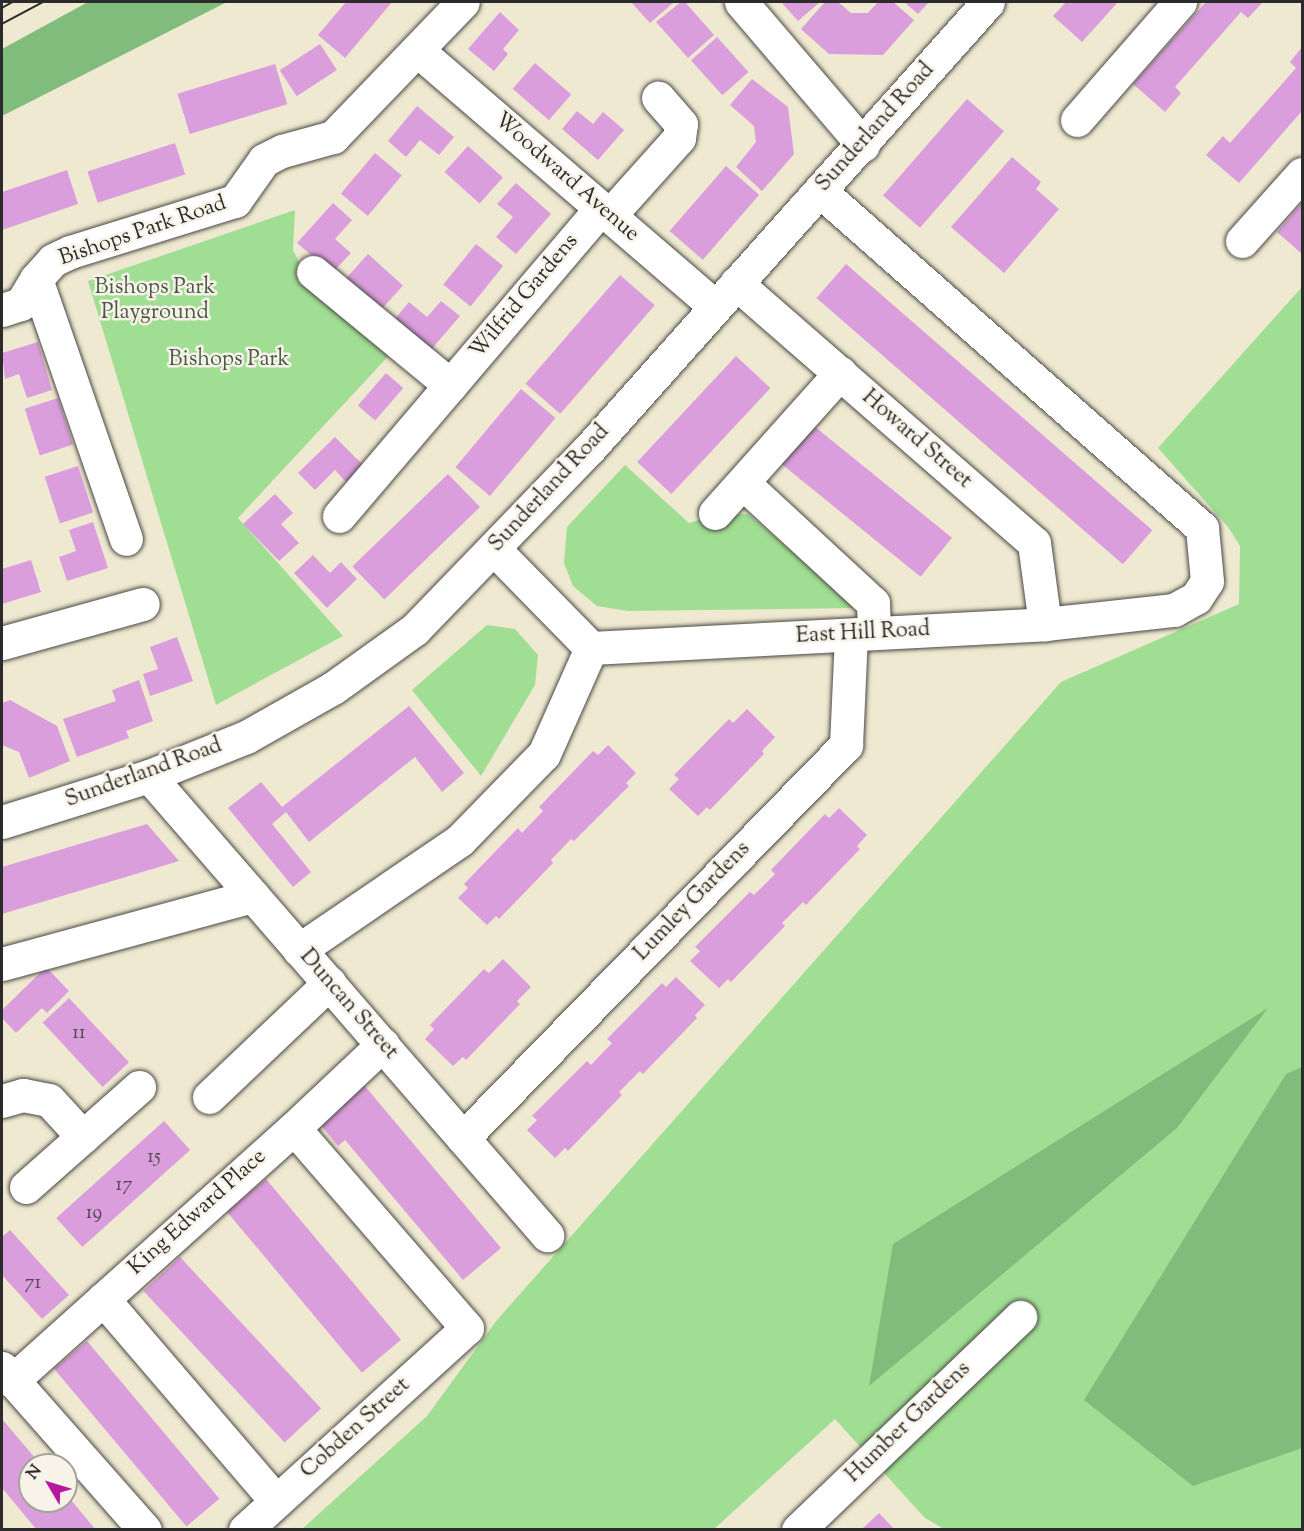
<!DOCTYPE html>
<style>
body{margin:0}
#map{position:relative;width:1304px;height:1531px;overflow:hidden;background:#f0e9d1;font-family:"Sorts Mill Goudy",serif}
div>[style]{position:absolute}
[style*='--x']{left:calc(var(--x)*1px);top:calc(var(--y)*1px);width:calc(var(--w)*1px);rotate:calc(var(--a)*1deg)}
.green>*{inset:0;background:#a0de93}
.forest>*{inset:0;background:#80bd7d}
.building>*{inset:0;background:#db9edc;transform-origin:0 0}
.roads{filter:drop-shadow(0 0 2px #494844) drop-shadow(0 0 2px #494844)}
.minor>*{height:33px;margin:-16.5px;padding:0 16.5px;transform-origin:16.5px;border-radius:16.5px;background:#fff}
.major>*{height:33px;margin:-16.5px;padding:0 16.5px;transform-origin:16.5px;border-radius:16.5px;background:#fff}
.tram>*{height:1.5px;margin:-0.75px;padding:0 0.75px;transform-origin:0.75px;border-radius:0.75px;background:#2b2b2b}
span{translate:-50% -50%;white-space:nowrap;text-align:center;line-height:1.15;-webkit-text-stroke:5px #f7f3e8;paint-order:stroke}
.number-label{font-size:20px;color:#574857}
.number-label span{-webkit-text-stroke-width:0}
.street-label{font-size:22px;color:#2b2b2b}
.park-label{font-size:22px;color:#485845}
.frame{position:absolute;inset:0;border:3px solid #2b2b2b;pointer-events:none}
.north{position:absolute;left:18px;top:1453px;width:60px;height:60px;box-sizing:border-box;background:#f7f3e8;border:2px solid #a5a39c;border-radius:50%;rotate:308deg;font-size:16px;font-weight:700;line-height:24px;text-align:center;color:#2b2b2b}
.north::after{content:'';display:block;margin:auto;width:21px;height:27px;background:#b5179e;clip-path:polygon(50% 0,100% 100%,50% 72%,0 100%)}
</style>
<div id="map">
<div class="green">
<i style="clip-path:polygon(295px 210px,293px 250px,310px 283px,394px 350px,238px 518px,343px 636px,216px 705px,88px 281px)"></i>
<i style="clip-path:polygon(1302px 287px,1302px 1529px,944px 1529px,925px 1518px,835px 1419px,714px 1529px,301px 1530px,427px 1416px,497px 1320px,1061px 682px,1239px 604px,1240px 546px,1228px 527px,1158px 448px)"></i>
<i style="clip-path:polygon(625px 465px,689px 523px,718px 514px,748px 514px,858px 608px,628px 611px,597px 606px,573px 586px,564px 563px,567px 527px)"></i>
<i style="clip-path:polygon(487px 625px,515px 629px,538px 655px,535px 685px,481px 776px,412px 690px)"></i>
</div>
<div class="forest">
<i style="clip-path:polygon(88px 2px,227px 2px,2px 116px,2px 49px)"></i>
<i style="clip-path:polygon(1268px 1008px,1177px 1128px,869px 1386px,893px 1244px)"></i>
<i style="clip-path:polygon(1302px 1067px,1302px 1448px,1193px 1486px,1084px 1400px,1286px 1074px)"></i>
</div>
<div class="building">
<i style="clip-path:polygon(346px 2px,392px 2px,345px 58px,318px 35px)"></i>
<i style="clip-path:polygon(631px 2px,674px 2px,650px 23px)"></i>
<i style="clip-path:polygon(681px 2px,685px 2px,714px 35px,688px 58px,656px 22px)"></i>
<i style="clip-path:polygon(781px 2px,820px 2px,798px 21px)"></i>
<i style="clip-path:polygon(825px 2px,838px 2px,851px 13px,868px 13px,878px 2px,893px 2px,914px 20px,883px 55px,829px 54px,801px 29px)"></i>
<i style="clip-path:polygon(904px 2px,929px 2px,918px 14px)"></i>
<i style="clip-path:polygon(1066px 2px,1118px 2px,1082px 42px,1053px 16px)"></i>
<i style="clip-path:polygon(1206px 2px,1263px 2px,1248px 18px,1241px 12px,1175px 87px,1181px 93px,1165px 112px,1133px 84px)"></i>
<i style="clip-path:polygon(500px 12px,519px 30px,503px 49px,508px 54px,494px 71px,468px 49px)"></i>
<i style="left:717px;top:37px;width:47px;height:35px;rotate:48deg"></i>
<i style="left:320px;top:44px;width:31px;height:48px;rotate:57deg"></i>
<i style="clip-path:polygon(1302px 47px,1302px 111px,1239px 183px,1206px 155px,1223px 136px,1230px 143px,1296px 68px,1290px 62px)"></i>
<i style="left:535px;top:63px;width:48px;height:34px;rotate:41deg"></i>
<i style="left:275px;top:64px;width:42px;height:102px;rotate:73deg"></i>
<i style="clip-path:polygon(752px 79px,788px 107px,794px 154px,762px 191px,736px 167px,756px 142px,754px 126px,730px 105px)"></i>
<i style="left:967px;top:99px;width:49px;height:128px;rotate:41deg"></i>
<i style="clip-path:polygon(417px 106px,454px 137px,439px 155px,420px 140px,406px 157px,388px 141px)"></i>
<i style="clip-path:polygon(577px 111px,593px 124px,603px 112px,624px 130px,598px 160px,562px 129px)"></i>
<i style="left:175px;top:143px;width:33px;height:92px;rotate:72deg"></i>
<i style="left:468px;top:146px;width:47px;height:35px;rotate:42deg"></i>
<i style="left:375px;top:153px;width:35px;height:53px;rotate:40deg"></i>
<i style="clip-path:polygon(1012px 157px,1041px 182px,1036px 189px,1059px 209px,1004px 273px,951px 227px)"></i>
<i style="left:726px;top:166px;width:44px;height:86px;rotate:41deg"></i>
<i style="clip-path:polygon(67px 170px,78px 204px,2px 230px,2px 192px)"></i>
<i style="clip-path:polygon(516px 183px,551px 214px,516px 254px,496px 237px,513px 217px,497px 204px)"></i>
<i style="clip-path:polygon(333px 203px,352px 220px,335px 239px,351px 253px,332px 273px,297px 243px)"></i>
<i style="clip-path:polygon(1302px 203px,1302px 254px,1277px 232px)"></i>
<i style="left:476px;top:244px;width:35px;height:52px;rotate:39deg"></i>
<i style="left:368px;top:254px;width:47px;height:34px;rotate:42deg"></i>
<i style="left:846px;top:264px;width:406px;height:45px;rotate:41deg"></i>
<i style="left:620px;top:275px;width:46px;height:144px;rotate:41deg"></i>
<i style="clip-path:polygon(441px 301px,460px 316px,430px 351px,394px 320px,409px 302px,427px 317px)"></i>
<i style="clip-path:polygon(38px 342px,52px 390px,27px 398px,19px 374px,5px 379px,2px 353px)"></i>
<i style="left:736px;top:356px;width:47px;height:145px;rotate:43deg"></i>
<i style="left:386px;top:373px;width:23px;height:43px;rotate:41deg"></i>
<i style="left:521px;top:389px;width:45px;height:102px;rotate:40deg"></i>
<i style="left:58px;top:398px;width:49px;height:35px;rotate:72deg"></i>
<i style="left:809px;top:422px;width:184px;height:50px;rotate:39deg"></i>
<i style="clip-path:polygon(335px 437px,363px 465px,346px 482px,335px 470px,315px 490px,298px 473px)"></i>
<i style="left:78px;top:466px;width:49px;height:35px;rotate:72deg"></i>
<i style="left:448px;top:474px;width:46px;height:133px;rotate:46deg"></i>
<i style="clip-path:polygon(275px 494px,293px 513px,281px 524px,299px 543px,279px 561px,243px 524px)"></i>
<i style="clip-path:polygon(93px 522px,108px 568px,67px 581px,59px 557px,76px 551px,69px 530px)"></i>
<i style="clip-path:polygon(313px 555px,330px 573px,341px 562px,357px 579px,327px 608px,294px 573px)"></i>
<i style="clip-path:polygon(31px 560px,41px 592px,2px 604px,2px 569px)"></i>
<i style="clip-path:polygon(177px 637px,193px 681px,150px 696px,143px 674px,158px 669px,150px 647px)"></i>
<i style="clip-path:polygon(139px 680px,153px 721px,126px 731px,129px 738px,77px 757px,63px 719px,116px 701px,112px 690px)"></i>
<i style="clip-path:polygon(10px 700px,57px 726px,70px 761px,29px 778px,19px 752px,2px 745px,2px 703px)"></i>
<i style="clip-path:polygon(409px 706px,464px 773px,442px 792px,415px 757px,309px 842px,286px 812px,272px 824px,311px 872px,293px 887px,228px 808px,261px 782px,282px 807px)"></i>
<i style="clip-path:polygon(747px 709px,775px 737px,762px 751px,764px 754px,710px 810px,707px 807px,698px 816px,669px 789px,679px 779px,674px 775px,729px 719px,733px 723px)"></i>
<i style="clip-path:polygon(608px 745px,636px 773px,626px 783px,629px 786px,574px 841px,571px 839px,551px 860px,553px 863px,499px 919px,496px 916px,487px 925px,458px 898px,468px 888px,464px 884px,518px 828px,522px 833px,543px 811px,539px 807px,593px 751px,598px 755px)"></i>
<i style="clip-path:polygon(839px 808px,867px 835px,857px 846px,860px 849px,806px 905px,803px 902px,782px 923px,785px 926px,731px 982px,728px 979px,719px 988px,690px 961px,700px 951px,695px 947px,750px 892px,754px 895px,775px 874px,771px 870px,825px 814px,829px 818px)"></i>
<i style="clip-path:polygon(147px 824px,179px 861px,2px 914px,2px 867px)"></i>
<i style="clip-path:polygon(503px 959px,531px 987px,517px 1001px,520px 1004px,466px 1060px,463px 1057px,453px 1066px,425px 1039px,434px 1029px,430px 1025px,484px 969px,489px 973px)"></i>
<i style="clip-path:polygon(46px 967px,69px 991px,47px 1013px,42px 1008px,16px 1033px,2px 1018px,2px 1010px)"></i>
<i style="clip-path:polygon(676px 977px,705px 1005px,695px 1015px,697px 1018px,643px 1074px,640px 1071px,619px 1092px,622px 1095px,568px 1151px,565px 1148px,555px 1158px,527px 1130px,537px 1120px,532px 1116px,587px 1061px,591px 1065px,612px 1043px,607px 1039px,662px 983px,666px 987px)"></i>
<i style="left:69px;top:998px;width:88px;height:36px;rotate:47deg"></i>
<i style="clip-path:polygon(364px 1085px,501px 1248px,463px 1280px,345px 1140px,338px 1146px,319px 1123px)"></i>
<i style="left:164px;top:1121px;width:39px;height:145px;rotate:48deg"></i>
<i style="left:266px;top:1179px;width:210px;height:51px;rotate:50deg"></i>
<i style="clip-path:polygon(10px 1230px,69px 1295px,42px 1319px,2px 1275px,2px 1237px)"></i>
<i style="left:180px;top:1257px;width:207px;height:50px;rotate:47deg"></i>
<i style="left:87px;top:1341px;width:206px;height:43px;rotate:50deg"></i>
<i style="clip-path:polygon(2px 1419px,41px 1465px,30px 1465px,30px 1501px,66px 1501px,66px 1494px,96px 1530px,37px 1530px,2px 1488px)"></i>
<i style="clip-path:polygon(879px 1513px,895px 1530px,861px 1530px)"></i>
</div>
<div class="roads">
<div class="minor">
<i style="--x:741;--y:2;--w:188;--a:49.5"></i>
<i style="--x:417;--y:50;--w:394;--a:40.7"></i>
<i style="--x:1077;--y:120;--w:157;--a:-48.9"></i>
<i style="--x:609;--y:216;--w:105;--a:-48.1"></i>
<i style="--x:679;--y:138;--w:14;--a:-82"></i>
<i style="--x:681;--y:124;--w:35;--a:-131"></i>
<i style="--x:1242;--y:241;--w:90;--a:-48.2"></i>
<i style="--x:313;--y:272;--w:178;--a:39.5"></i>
<i style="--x:36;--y:279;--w:275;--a:70.9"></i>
<i style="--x:736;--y:283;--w:395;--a:41.1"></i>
<i style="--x:1034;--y:543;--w:82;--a:82.3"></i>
<i style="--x:2;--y:310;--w:20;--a:-18"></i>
<i style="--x:21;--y:304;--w:29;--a:-59"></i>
<i style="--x:36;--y:279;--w:25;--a:-48"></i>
<i style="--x:53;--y:260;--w:19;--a:-25"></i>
<i style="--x:70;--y:252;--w:173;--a:-17.2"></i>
<i style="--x:235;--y:201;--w:50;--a:-54.7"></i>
<i style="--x:264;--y:160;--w:20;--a:-27"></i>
<i style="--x:282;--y:151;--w:53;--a:-15.4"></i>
<i style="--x:333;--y:137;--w:187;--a:-46.1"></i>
<i style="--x:743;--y:483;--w:177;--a:42.7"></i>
<i style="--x:873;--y:603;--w:30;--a:88"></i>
<i style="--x:715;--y:513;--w:188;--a:-48.2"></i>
<i style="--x:339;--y:516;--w:404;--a:-49.6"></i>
<i style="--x:494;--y:549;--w:139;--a:45.6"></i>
<i style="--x:591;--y:648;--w:455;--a:-3"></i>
<i style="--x:1045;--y:624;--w:130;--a:-6.2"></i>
<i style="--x:1174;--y:610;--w:25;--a:-29"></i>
<i style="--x:1196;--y:598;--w:20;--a:-57"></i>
<i style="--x:1207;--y:581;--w:53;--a:-95.4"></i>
<i style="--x:1202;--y:528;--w:509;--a:-138.58"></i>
<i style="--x:2;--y:643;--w:146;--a:-15.5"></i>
<i style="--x:149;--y:776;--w:608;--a:49.07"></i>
<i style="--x:299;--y:950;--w:195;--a:-34.3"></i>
<i style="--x:460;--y:840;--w:120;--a:-45.7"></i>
<i style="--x:544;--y:754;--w:116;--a:-66.1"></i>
<i style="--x:2;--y:964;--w:260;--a:-15.2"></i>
<i style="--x:209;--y:1097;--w:166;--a:-43.5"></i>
<i style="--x:2;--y:1101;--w:22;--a:-16"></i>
<i style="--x:23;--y:1095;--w:26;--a:11"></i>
<i style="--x:49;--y:1100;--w:50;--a:47.4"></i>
<i style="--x:463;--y:1138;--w:549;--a:-45.74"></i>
<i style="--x:846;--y:745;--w:110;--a:-87.4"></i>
<i style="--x:26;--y:1187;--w:151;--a:-41.5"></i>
<i style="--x:103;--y:1299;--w:266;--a:49.4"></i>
<i style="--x:2;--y:1368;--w:216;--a:48.6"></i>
<i style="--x:12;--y:1381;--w:379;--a:-41.9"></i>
<i style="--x:294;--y:1128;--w:122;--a:-43.3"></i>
<i style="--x:245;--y:1530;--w:300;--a:-42.3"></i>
<i style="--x:467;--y:1328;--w:264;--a:-130.9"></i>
<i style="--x:798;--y:1530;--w:308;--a:-43.8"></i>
</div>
<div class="major">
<i style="--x:2;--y:822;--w:154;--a:-17.4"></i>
<i style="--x:149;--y:776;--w:105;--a:-21.9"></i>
<i style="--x:246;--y:737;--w:100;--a:-29.4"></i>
<i style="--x:333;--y:688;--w:101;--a:-35.7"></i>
<i style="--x:415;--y:629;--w:250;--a:-46"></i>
<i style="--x:589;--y:449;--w:599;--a:-48.25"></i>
</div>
</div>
<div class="tram">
<i style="--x:2;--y:8;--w:13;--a:-29"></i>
<i style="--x:2;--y:24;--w:47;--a:-28.2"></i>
</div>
<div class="number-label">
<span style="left:79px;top:1033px">11</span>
<span style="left:154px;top:1157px">15</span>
<span style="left:124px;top:1185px">17</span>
<span style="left:94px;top:1213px">19</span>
<span style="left:33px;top:1283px">71</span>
</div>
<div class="street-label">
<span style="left:876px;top:128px;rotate:-48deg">Sunderland Road</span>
<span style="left:566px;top:178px;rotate:41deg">Woodward Avenue</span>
<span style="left:143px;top:232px;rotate:-19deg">Bishops Park Road</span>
<span style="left:525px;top:297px;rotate:-50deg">Wilfrid Gardens</span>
<span style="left:916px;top:440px;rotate:41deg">Howard Street</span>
<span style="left:550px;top:489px;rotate:-47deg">Sunderland Road</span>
<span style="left:863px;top:634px;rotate:-3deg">East Hill Road</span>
<span style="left:144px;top:774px;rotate:-20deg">Sunderland Road</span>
<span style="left:693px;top:902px;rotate:-46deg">Lumley Gardens</span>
<span style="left:348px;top:1005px;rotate:49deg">Duncan Street</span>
<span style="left:198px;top:1213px;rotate:-42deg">King Edward Place</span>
<span style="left:909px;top:1423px;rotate:-44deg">Humber Gardens</span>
<span style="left:356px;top:1429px;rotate:-42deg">Cobden Street</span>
</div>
<div class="park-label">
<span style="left:155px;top:301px">Bishops Park<br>Playground</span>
<span style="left:229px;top:361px">Bishops Park</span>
</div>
<div class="frame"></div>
<div class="north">N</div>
</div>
